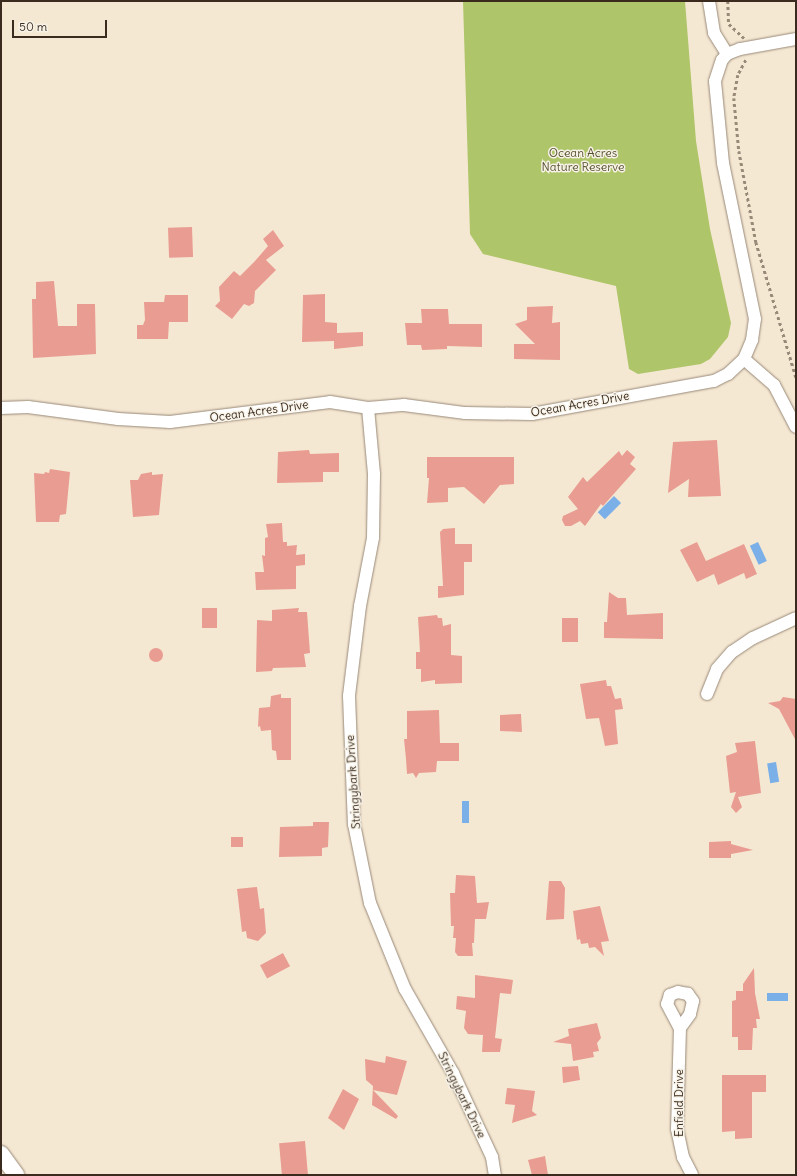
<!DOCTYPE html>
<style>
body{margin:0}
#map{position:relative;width:797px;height:1176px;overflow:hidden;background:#f5e8d3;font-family:Delius,sans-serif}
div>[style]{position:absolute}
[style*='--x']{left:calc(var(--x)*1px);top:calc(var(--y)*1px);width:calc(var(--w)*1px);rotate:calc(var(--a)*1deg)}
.green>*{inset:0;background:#afc569}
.water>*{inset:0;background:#7bafe8;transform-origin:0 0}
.building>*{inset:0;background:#e99c91;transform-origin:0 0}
.round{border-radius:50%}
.path>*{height:2.5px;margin-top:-1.25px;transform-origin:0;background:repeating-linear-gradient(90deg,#988978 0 3px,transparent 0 6px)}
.roads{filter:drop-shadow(0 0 1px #988978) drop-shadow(0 0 1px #988978)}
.minor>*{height:12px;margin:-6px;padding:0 6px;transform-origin:6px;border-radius:6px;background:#fff}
.tertiary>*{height:16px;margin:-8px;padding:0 8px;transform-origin:8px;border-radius:8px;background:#fff}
span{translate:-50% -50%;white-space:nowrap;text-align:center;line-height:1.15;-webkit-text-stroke:3px #f7f3e8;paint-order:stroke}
.park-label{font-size:12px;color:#585131}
.street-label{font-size:12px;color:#3b2a1e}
.frame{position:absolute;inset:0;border:2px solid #3b2a1e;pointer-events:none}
.scale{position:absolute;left:12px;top:20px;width:95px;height:18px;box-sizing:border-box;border:2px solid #3b2a1e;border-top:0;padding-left:5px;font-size:12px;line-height:14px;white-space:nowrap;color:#3b2a1e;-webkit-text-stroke:3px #f7f3e8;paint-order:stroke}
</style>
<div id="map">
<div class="green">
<i style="clip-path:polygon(463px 1px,685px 1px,696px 141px,710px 229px,731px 323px,728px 337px,710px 359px,701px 364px,638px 374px,629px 369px,616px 286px,483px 254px,470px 234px)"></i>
</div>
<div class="water">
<i style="left:614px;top:496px;width:10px;height:23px;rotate:45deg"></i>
<i style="left:758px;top:542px;width:21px;height:9px;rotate:65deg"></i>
<i style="left:776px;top:762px;width:20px;height:9px;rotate:81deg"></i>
<i style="left:462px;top:801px;width:7px;height:22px"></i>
<i style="left:767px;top:993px;width:21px;height:8px"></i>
</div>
<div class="building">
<i style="left:192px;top:227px;width:30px;height:24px;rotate:88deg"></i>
<i style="clip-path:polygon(273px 230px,284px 246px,266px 260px,276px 270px,255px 291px,254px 303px,249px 306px,244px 304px,232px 319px,215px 306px,220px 301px,219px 287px,234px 271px,240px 276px,255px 261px,268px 246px,263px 239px)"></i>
<i style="clip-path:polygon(54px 281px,58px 326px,77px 326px,77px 304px,95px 304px,96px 354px,33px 358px,32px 299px,36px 299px,36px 282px)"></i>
<i style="clip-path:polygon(325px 294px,325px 322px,337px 323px,337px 333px,363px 332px,363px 346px,334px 349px,334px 341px,302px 342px,303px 295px)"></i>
<i style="clip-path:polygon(165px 295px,188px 295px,188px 322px,169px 322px,168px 339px,137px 339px,137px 325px,143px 325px,145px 320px,144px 302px,164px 302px)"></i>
<i style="clip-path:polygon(553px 306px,552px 323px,560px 322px,560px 360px,514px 359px,514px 344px,535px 344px,515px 324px,527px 320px,527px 307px)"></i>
<i style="clip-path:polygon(421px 309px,448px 309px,449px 324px,482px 324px,482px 347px,447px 346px,447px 349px,422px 350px,421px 345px,407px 345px,405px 323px,422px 323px)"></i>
<i style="clip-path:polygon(717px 440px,721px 496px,688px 497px,689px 479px,668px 493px,673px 442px)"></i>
<i style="clip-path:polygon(309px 450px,310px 454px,339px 453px,339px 472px,323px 472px,323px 482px,277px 483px,278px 452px)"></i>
<i style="clip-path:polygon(627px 450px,635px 457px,630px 464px,636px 469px,603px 506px,601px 504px,585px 526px,580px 521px,571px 526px,565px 526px,562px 520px,563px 516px,578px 509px,568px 497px,583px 477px,587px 482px,619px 451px,622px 456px)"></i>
<i style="clip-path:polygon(427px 457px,514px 457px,514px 484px,500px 485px,484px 504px,464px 487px,448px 488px,448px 502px,427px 503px,429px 478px,427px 478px)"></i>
<i style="clip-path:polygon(50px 469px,70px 472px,66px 514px,60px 515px,59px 522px,36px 522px,34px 473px,44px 474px,45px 472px,49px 473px)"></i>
<i style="clip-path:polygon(152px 472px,152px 475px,163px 474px,159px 515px,133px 517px,130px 480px,138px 480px,141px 474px)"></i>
<i style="clip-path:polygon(282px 523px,283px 542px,287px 542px,287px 546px,297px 545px,296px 555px,305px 554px,305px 565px,296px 566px,296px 589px,256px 590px,255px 572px,264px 572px,262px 555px,265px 556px,265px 538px,268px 537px,266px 524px)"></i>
<i style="clip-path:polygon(455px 528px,455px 544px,472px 544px,472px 562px,464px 562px,464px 595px,438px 598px,438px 586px,443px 586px,440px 532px,443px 529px)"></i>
<i style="clip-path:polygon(697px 542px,706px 561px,744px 544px,757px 574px,746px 579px,744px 573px,718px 585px,714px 574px,697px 582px,680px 550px)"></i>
<i style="clip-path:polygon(609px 592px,618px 598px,626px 598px,627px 615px,663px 613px,663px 639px,604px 638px,604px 622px,607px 622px)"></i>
<i style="left:217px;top:608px;width:20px;height:15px;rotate:90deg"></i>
<i style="clip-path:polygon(299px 608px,298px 612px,307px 612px,310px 653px,304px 654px,306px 667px,273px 668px,272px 671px,256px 672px,257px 620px,272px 621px,272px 610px)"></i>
<i style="clip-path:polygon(437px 615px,438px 618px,442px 618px,443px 626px,451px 624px,451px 655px,462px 656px,462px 683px,435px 684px,435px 680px,421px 682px,421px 669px,416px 669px,416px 652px,420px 652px,418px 617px)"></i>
<i style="left:578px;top:618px;width:24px;height:16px;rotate:90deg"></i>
<i class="round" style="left:149px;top:648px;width:14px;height:14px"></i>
<i style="clip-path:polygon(606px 680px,607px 686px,611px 686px,615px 699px,621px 698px,623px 709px,615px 710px,618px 744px,605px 746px,599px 718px,586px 719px,580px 684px)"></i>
<i style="clip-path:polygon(281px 694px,281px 698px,291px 698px,291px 760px,277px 760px,276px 751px,272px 750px,271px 730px,261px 731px,260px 726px,258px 727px,259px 708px,270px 707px,271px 696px)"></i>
<i style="clip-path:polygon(783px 697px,796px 699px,796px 741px,779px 709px,768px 703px,780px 701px)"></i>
<i style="clip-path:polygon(439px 710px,440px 743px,459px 743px,459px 761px,437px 761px,436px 772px,419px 773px,416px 778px,413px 773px,407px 774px,406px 759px,404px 739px,407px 739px,407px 711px)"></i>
<i style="clip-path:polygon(521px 714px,522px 732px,500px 731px,500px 715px)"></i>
<i style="clip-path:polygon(755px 741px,761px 793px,738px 797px,742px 807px,736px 813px,731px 807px,736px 792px,730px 793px,726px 756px,737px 752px,735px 743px)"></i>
<i style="clip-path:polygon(313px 822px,329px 822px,328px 847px,322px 848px,322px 856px,279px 857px,280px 827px,313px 826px)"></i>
<i style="left:231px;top:837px;width:12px;height:10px"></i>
<i style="clip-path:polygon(731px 841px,731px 844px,753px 850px,731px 854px,731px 858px,709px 858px,709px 842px)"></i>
<i style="clip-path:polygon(456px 875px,475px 876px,477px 903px,489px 902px,486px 919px,475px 919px,474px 943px,472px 943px,473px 956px,458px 956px,455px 952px,456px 938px,453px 938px,454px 926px,451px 926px,450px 893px,455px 893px)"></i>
<i style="clip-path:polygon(549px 881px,561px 881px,565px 888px,564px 919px,546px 920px)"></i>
<i style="clip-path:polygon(257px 887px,260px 909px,264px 908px,266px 933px,258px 941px,247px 938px,246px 931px,242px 932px,237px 889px)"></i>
<i style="clip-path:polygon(600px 906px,609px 941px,601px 942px,604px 956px,595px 947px,589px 948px,588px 943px,581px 944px,580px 939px,577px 940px,573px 911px)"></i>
<i style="left:283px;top:953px;width:15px;height:26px;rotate:62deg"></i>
<i style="clip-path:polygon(754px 968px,755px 993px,760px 1019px,756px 1019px,757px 1028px,753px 1028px,752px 1050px,738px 1050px,738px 1037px,732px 1037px,732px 1001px,736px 1000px,736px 991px,743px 991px,743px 984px)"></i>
<i style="clip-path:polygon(475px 975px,513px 980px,511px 994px,500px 993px,495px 1038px,502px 1039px,500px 1052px,482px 1052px,483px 1035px,468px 1034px,464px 1028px,466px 1011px,456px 1009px,457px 996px,475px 998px)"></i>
<i style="clip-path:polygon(597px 1023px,601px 1038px,597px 1043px,599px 1051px,593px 1052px,594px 1057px,573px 1061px,571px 1044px,553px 1042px,569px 1036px,568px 1029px)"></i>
<i style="clip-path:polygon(386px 1056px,407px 1061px,397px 1095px,373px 1090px,398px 1116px,396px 1119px,372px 1105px,373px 1086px,366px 1080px,365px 1059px,385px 1063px)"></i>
<i style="clip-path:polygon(578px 1066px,580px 1080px,563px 1083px,562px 1067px)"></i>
<i style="clip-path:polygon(722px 1075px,766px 1075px,766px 1092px,752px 1092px,752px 1138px,735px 1139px,735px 1131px,722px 1132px)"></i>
<i style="clip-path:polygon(507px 1088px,535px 1091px,532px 1111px,537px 1115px,512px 1123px,515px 1105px,505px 1104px)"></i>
<i style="clip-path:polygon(343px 1089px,359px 1099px,344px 1130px,328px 1118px)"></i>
<i style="left:305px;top:1141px;width:34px;height:26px;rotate:85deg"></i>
<i style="clip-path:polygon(545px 1156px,548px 1175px,532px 1175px,528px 1160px)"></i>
</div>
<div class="path">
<i style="--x:728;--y:1;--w:23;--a:88"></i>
<i style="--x:729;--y:24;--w:21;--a:43"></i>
<i style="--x:746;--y:60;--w:17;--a:118"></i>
<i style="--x:738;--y:75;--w:23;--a:100"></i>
<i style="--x:734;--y:98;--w:53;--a:84.6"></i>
<i style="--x:739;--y:151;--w:93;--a:79.4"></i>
<i style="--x:756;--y:242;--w:141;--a:73.5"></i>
</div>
<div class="roads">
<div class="minor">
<i style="--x:709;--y:1;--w:32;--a:81"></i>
<i style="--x:714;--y:33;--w:25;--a:58"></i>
<i style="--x:744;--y:359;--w:40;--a:41"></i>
<i style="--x:774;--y:385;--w:47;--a:62.4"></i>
<i style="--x:1;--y:408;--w:27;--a:-2"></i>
<i style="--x:28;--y:407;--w:91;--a:7.6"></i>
<i style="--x:118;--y:419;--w:52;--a:3.3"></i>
<i style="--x:170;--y:422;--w:161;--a:-7.1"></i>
<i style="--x:330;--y:402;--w:38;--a:9"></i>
<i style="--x:368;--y:408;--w:36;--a:-5"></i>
<i style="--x:404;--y:405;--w:62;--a:7.5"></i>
<i style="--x:465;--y:413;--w:67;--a:0.9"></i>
<i style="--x:532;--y:414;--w:185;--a:-10.3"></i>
<i style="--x:714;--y:381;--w:16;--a:-27"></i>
<i style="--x:728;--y:374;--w:22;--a:-43"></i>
<i style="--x:744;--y:359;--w:21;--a:-67"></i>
<i style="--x:752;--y:340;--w:21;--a:-82"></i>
<i style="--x:755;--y:319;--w:159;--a:-101.6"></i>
<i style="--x:723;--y:163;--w:82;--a:-95.6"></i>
<i style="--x:715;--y:81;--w:22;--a:-72"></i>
<i style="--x:722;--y:60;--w:8;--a:-50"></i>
<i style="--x:727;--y:54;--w:14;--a:-21"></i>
<i style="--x:740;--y:49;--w:57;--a:-10.1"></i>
<i style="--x:368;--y:408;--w:66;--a:84.8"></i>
<i style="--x:374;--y:474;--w:64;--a:90.9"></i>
<i style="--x:373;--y:538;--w:69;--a:100.8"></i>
<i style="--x:360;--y:606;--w:91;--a:97"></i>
<i style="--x:349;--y:696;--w:128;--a:87.8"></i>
<i style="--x:354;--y:824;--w:81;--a:78.6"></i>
<i style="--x:370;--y:903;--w:93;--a:67.9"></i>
<i style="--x:405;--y:989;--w:97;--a:60.3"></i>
<i style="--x:453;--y:1073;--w:93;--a:65.1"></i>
<i style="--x:492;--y:1157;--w:18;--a:81"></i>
<i style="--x:707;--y:694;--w:27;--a:-68"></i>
<i style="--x:717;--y:669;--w:23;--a:-49"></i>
<i style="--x:732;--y:652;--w:25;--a:-34"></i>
<i style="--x:753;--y:638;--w:47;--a:-24.9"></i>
<i style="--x:680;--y:1028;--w:17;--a:-54"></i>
<i style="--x:690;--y:1014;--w:13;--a:-77"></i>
<i style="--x:693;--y:1001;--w:9;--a:-126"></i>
<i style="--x:688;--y:994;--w:10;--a:-169"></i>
<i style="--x:678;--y:992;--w:9;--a:159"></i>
<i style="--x:670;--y:995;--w:9;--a:108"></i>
<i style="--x:667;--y:1004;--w:27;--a:62"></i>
<i style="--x:680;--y:1028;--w:101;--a:91.7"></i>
<i style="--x:677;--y:1129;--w:29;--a:78"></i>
<i style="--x:683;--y:1157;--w:20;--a:63"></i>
</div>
<div class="tertiary">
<i style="--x:1;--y:1154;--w:26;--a:54"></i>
</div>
</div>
<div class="park-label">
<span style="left:583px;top:160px">Ocean Acres<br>Nature Reserve</span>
</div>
<div class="street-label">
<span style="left:580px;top:404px;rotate:-10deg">Ocean Acres Drive</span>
<span style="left:259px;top:411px;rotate:-8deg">Ocean Acres Drive</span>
<span style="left:353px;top:782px;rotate:-94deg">Stringybark Drive</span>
<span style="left:462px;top:1095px;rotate:64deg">Stringybark Drive</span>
<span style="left:679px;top:1103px;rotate:-90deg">Enfield Drive</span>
</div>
<div class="frame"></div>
<div class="scale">50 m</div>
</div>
